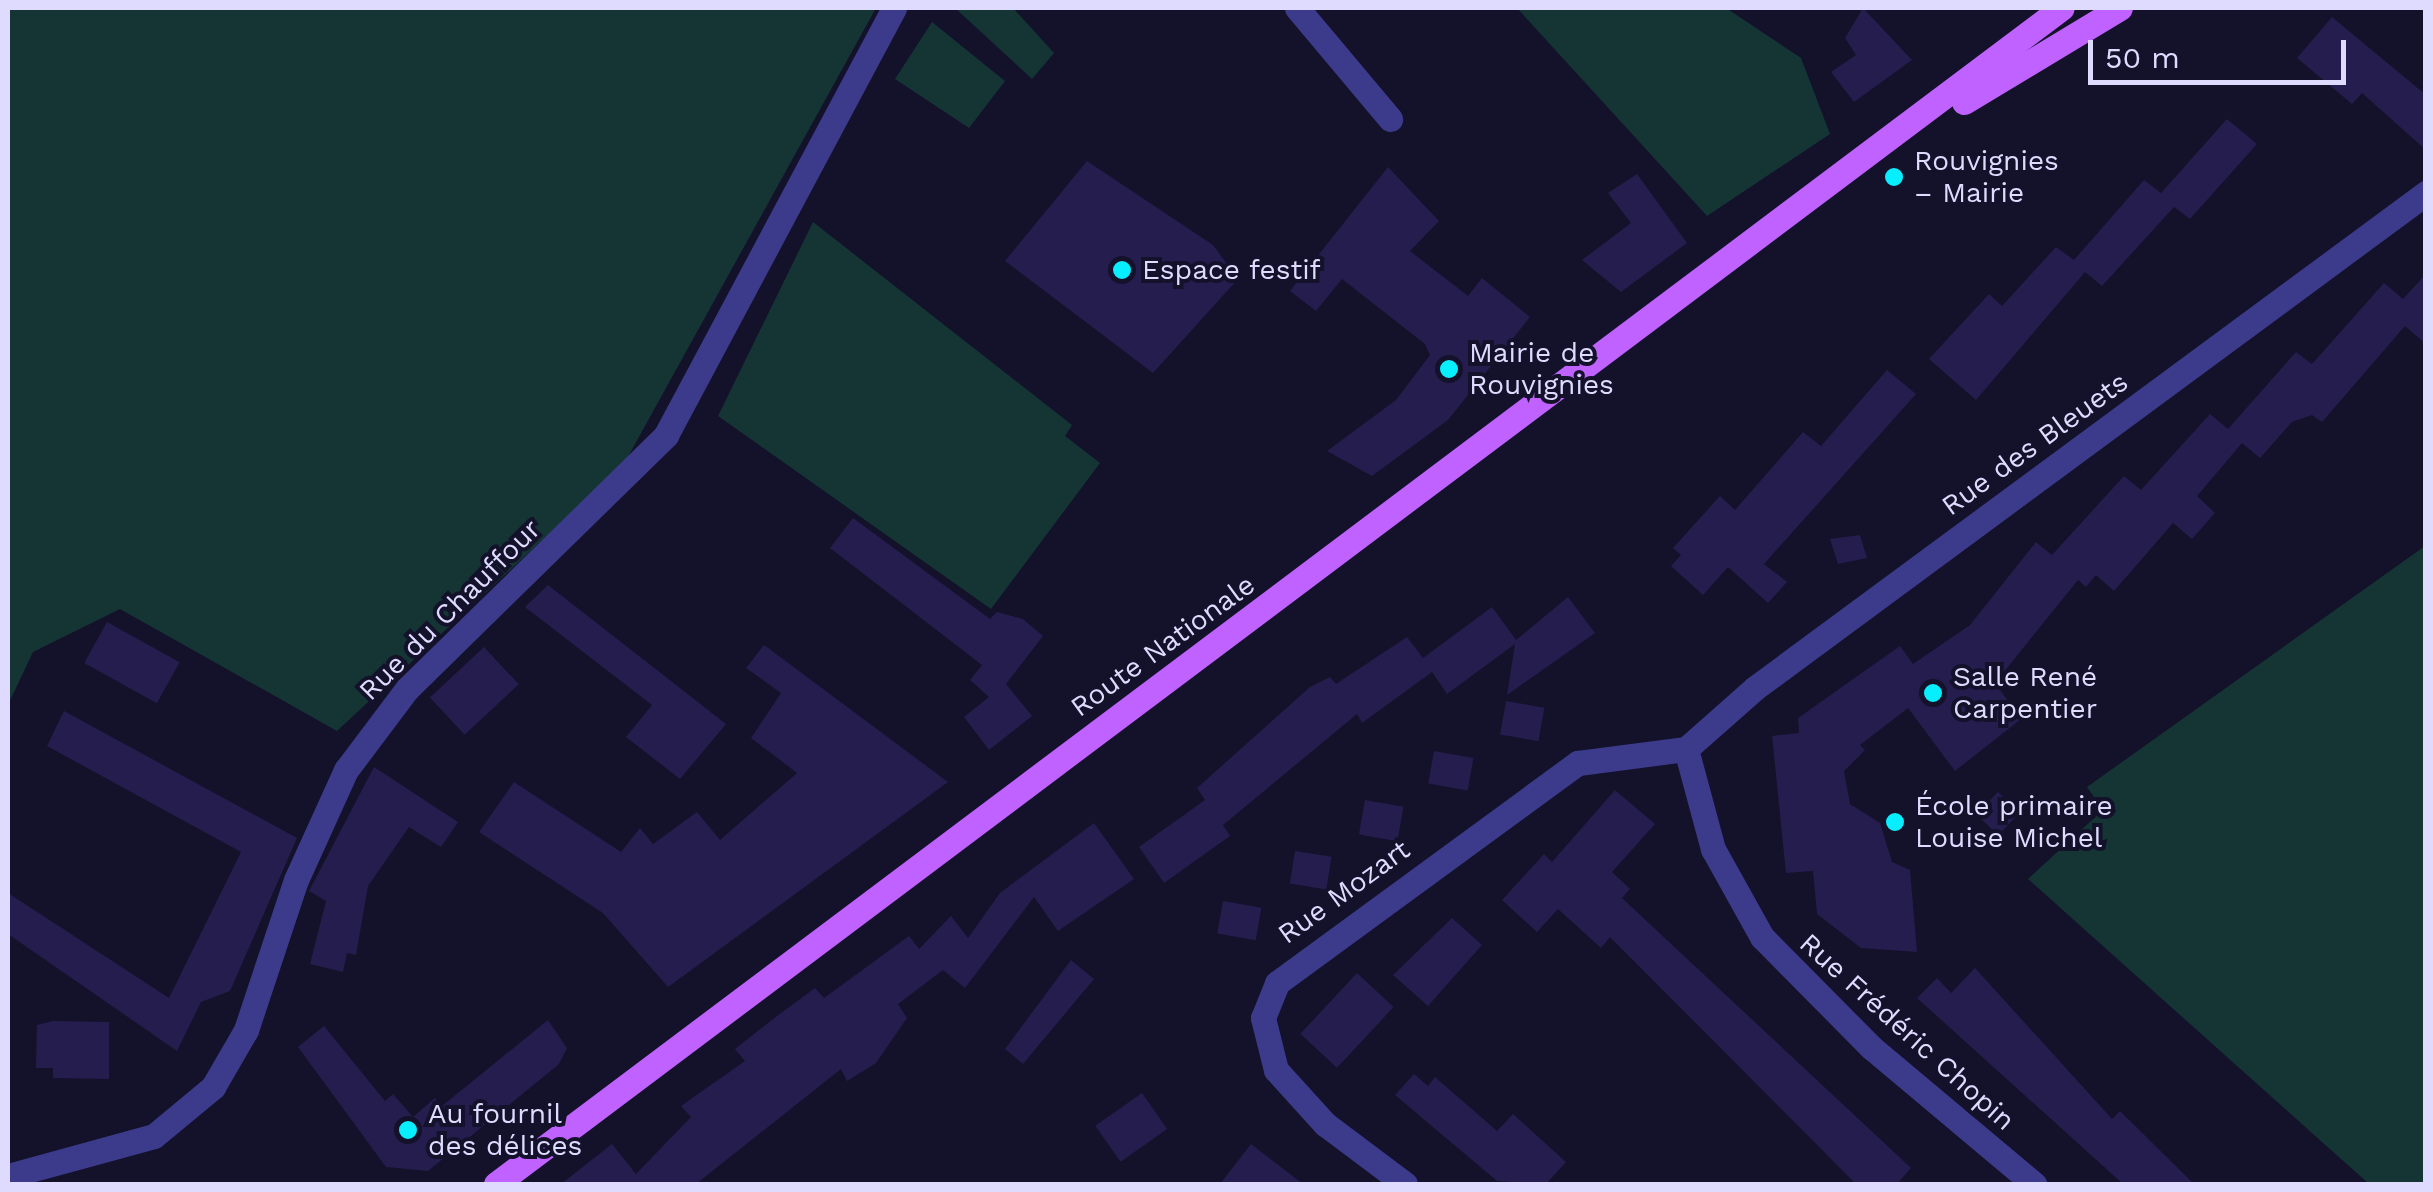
<!DOCTYPE html>
<meta charset="utf-8">
<style>
body{margin:0}
#map{position:relative;width:2433px;height:1192px;overflow:hidden;background:#14112b;font-family:"Work Sans",sans-serif}
div>[style]{position:absolute}
[style*='--x']{left:calc(var(--x)*1px);top:calc(var(--y)*1px);width:calc(var(--w)*1px);rotate:calc(var(--a)*1deg)}
.green>*{inset:0;background:#143533}
.building>*{inset:0;background:#251d4d;transform-origin:0 0}
.minor>*{height:25px;margin:-12.5px;padding:0 12.5px;transform-origin:12.5px;border-radius:12.5px;background:#3c3b8b}
.major>*{height:25px;margin:-12.5px;padding:0 12.5px;transform-origin:12.5px;border-radius:12.5px;background:#bf62ff}
.dots>*{width:28px;height:28px;translate:-50% -50%;box-sizing:border-box;border:5px solid #14112b;border-radius:50%}
span{translate:-50% -50%;white-space:nowrap;text-align:center;line-height:1.15;-webkit-text-stroke:8px #14112b;paint-order:stroke}
.poi-label{font-size:28px;color:#dedbff}
.left{translate:0 -50%;text-align:left}
.street-label{font-size:28px;color:#dedbff}
.frame{position:absolute;inset:0;border:10px solid #dedbff;pointer-events:none}
.scale{position:absolute;left:2088px;top:40px;width:258px;height:45px;box-sizing:border-box;border:5px solid #dedbff;border-top:0;padding-left:12px;font-size:30px;line-height:35px;white-space:nowrap;color:#dedbff;-webkit-text-stroke:8px #14112b;paint-order:stroke}
</style>
<div id="map">
<div class="green">
<i style="clip-path:polygon(8px 8px,876px 8px,624px 464px,337px 731px,120px 609px,33px 652px,8px 705px)"></i>
<i style="clip-path:polygon(955px 8px,1013px 8px,1054px 53px,1032px 79px)"></i>
<i style="clip-path:polygon(1517px 8px,1726px 8px,1801px 58px,1830px 134px,1707px 216px)"></i>
<i style="clip-path:polygon(932px 22px,1005px 81px,969px 128px,895px 79px)"></i>
<i style="clip-path:polygon(813px 222px,1072px 425px,1065px 436px,1100px 463px,991px 609px,718px 416px)"></i>
<i style="clip-path:polygon(2425px 546px,2425px 1184px,2369px 1184px,2028px 879px,2103px 810px,2087px 787px)"></i>
</div>
<div class="building">
<i style="clip-path:polygon(1863px 8px,1912px 60px,1854px 102px,1831px 72px,1856px 55px,1845px 38px)"></i>
<i style="clip-path:polygon(2332px 17px,2426px 95px,2426px 150px,2362px 93px,2352px 104px,2297px 58px)"></i>
<i style="clip-path:polygon(2227px 119px,2257px 144px,2190px 219px,2174px 207px,2102px 286px,2085px 272px,1976px 400px,1929px 359px,1989px 294px,2002px 306px,2056px 247px,2074px 260px,2144px 180px,2161px 193px)"></i>
<i style="clip-path:polygon(1087px 161px,1213px 245px,1238px 279px,1153px 373px,1005px 261px)"></i>
<i style="clip-path:polygon(1388px 167px,1439px 221px,1410px 251px,1468px 296px,1482px 278px,1530px 317px,1448px 420px,1372px 476px,1327px 451px,1396px 400px,1430px 355px,1425px 344px,1342px 279px,1316px 311px,1290px 291px)"></i>
<i style="clip-path:polygon(1637px 174px,1687px 243px,1621px 292px,1582px 260px,1631px 223px,1608px 193px)"></i>
<i style="clip-path:polygon(2426px 274px,2426px 344px,2405px 326px,2322px 422px,2312px 415px,2292px 422px,2260px 458px,2242px 443px,2197px 496px,2215px 513px,2192px 539px,2173px 523px,2114px 591px,2096px 575px,2086px 587px,2078px 580px,1995px 683px,2021px 719px,1955px 771px,1908px 708px,1860px 745px,1865px 750px,1844px 771px,1850px 804px,1880px 823px,1892px 862px,1910px 870px,1917px 952px,1861px 948px,1817px 914px,1813px 871px,1786px 873px,1772px 736px,1799px 733px,1798px 718px,1900px 646px,1913px 664px,1970px 625px,2036px 542px,2052px 555px,2124px 476px,2141px 490px,2210px 414px,2228px 429px,2296px 352px,2312px 364px,2384px 283px,2403px 299px)"></i>
<i style="clip-path:polygon(1887px 370px,1916px 394px,1764px 564px,1787px 582px,1768px 603px,1728px 567px,1703px 595px,1671px 566px,1681px 555px,1673px 548px,1720px 496px,1735px 510px,1803px 432px,1821px 446px)"></i>
<i style="clip-path:polygon(853px 518px,990px 619px,997px 612px,1023px 619px,1043px 636px,1006px 684px,1032px 716px,989px 750px,964px 717px,989px 697px,970px 680px,982px 665px,830px 548px)"></i>
<i style="clip-path:polygon(1860px 535px,1867px 558px,1838px 564px,1830px 539px)"></i>
<i style="clip-path:polygon(548px 585px,726px 724px,680px 779px,626px 737px,652px 705px,525px 607px)"></i>
<i style="clip-path:polygon(1568px 597px,1595px 633px,1507px 695px,1515px 644px,1447px 694px,1432px 672px,1362px 723px,1357px 714px,1223px 825px,1230px 836px,1164px 883px,1139px 847px,1205px 800px,1197px 788px,1310px 687px,1330px 677px,1336px 684px,1407px 637px,1423px 658px,1492px 607px,1516px 640px)"></i>
<i style="left:107px;top:622px;width:83px;height:47px;rotate:29deg"></i>
<i style="clip-path:polygon(764px 645px,948px 782px,668px 987px,603px 913px,479px 832px,514px 782px,621px 852px,640px 828px,653px 844px,697px 812px,720px 840px,797px 773px,751px 738px,781px 693px,746px 668px)"></i>
<i style="left:484px;top:647px;width:51px;height:74px;rotate:47deg"></i>
<i style="left:1506px;top:701px;width:39px;height:34px;rotate:10deg"></i>
<i style="clip-path:polygon(64px 711px,297px 838px,230px 991px,201px 1002px,177px 1051px,8px 934px,8px 893px,169px 998px,241px 852px,47px 746px)"></i>
<i style="left:1434px;top:751px;width:40px;height:33px;rotate:10deg"></i>
<i style="clip-path:polygon(374px 767px,458px 822px,441px 847px,409px 827px,368px 886px,356px 955px,347px 953px,343px 972px,310px 964px,326px 901px,309px 891px)"></i>
<i style="clip-path:polygon(1615px 790px,1655px 824px,1612px 872px,1630px 889px,1622px 898px,1911px 1168px,1897px 1184px,1856px 1184px,1610px 937px,1601px 948px,1558px 909px,1537px 932px,1502px 900px,1544px 854px,1552px 862px)"></i>
<i style="left:1998px;top:792px;width:30px;height:31px;rotate:44deg"></i>
<i style="left:1365px;top:800px;width:39px;height:35px;rotate:10deg"></i>
<i style="clip-path:polygon(1094px 823px,1134px 879px,1058px 931px,1034px 897px,965px 988px,943px 970px,898px 1004px,907px 1018px,876px 1063px,847px 1081px,841px 1069px,696px 1184px,561px 1184px,612px 1144px,636px 1174px,691px 1117px,681px 1106px,745px 1061px,735px 1049px,777px 1016px,815px 988px,824px 998px,909px 936px,919px 949px,951px 916px,968px 938px,1000px 893px)"></i>
<i style="left:1295px;top:851px;width:37px;height:33px;rotate:9deg"></i>
<i style="left:1223px;top:901px;width:39px;height:33px;rotate:10deg"></i>
<i style="clip-path:polygon(1452px 918px,1482px 945px,1428px 1006px,1393px 975px)"></i>
<i style="clip-path:polygon(1071px 960px,1094px 979px,1023px 1064px,1005px 1049px)"></i>
<i style="clip-path:polygon(1975px 968px,2112px 1119px,2120px 1111px,2194px 1184px,2123px 1184px,1917px 998px,1937px 978px,1951px 993px)"></i>
<i style="left:1357px;top:973px;width:50px;height:83px;rotate:43deg"></i>
<i style="clip-path:polygon(548px 1020px,567px 1048px,559px 1064px,428px 1171px,386px 1167px,298px 1047px,324px 1026px,385px 1101px,393px 1094px,413px 1117px,435px 1098px,442px 1106px)"></i>
<i style="clip-path:polygon(53px 1021px,109px 1022px,109px 1079px,53px 1078px,53px 1068px,36px 1068px,37px 1025px)"></i>
<i style="clip-path:polygon(1414px 1074px,1428px 1086px,1435px 1077px,1497px 1131px,1513px 1114px,1566px 1162px,1546px 1184px,1497px 1181px,1395px 1095px)"></i>
<i style="left:1142px;top:1093px;width:44px;height:57px;rotate:55deg"></i>
<i style="clip-path:polygon(1251px 1144px,1303px 1184px,1220px 1184px)"></i>
</div>
<div class="minor">
<i style="--x:1297;--y:8;--w:145;--a:50"></i>
<i style="--x:1686;--y:749;--w:92;--a:-41.5"></i>
<i style="--x:1755;--y:688;--w:834;--a:-36.42"></i>
<i style="--x:1686;--y:749;--w:104;--a:74.9"></i>
<i style="--x:1713;--y:849;--w:101;--a:60.9"></i>
<i style="--x:1762;--y:937;--w:156;--a:45.3"></i>
<i style="--x:1872;--y:1048;--w:212;--a:40"></i>
<i style="--x:8;--y:1176;--w:151;--a:-15.3"></i>
<i style="--x:154;--y:1136;--w:77;--a:-39.7"></i>
<i style="--x:213;--y:1087;--w:66;--a:-59.9"></i>
<i style="--x:246;--y:1030;--w:158;--a:-71.6"></i>
<i style="--x:296;--y:880;--w:121;--a:-65.6"></i>
<i style="--x:346;--y:770;--w:101;--a:-53"></i>
<i style="--x:407;--y:689;--w:363;--a:-44.4"></i>
<i style="--x:666;--y:435;--w:484;--a:-61.9"></i>
<i style="--x:1405;--y:1184;--w:100;--a:-143.1"></i>
<i style="--x:1325;--y:1124;--w:73;--a:-132.2"></i>
<i style="--x:1276;--y:1070;--w:54;--a:-104"></i>
<i style="--x:1263;--y:1018;--w:38;--a:-68"></i>
<i style="--x:1277;--y:983;--w:373;--a:-36.2"></i>
<i style="--x:1578;--y:763;--w:109;--a:-7.4"></i>
</div>
<div class="major">
<i style="--x:1964;--y:102;--w:182;--a:-31.1"></i>
<i style="--x:496;--y:1184;--w:1958;--a:-36.91"></i>
</div>
<div class="dots">
<i style="left:1894px;top:177px;background:#07efff"></i>
<i style="left:1122px;top:270px;background:#07efff"></i>
<i style="left:1449px;top:369px;background:#07efff"></i>
<i style="left:1933px;top:693px;background:#07efff"></i>
<i style="left:1895px;top:822px;background:#07efff"></i>
<i style="left:408px;top:1130px;background:#07efff"></i>
</div>
<div class="poi-label">
<span class="left" style="left:1914px;top:177px">Rouvignies<br>– Mairie</span>
<span class="left" style="left:1142px;top:270px">Espace festif</span>
<span class="left" style="left:1469px;top:369px">Mairie de<br>Rouvignies</span>
<span class="left" style="left:1953px;top:693px">Salle René<br>Carpentier</span>
<span class="left" style="left:1915px;top:822px">École primaire<br>Louise Michel</span>
<span class="left" style="left:428px;top:1130px">Au fournil<br>des délices</span>
</div>
<div class="street-label">
<span style="left:2035px;top:444px;rotate:-36deg">Rue des Bleuets</span>
<span style="left:450px;top:610px;rotate:-45deg">Rue du Chauffour</span>
<span style="left:1163px;top:646px;rotate:-36deg">Route Nationale</span>
<span style="left:1344px;top:892px;rotate:-36deg">Rue Mozart</span>
<span style="left:1907px;top:1032px;rotate:42deg">Rue Frédéric Chopin</span>
</div>
<div class="frame"></div>
<div class="scale">50 m</div>
</div>
